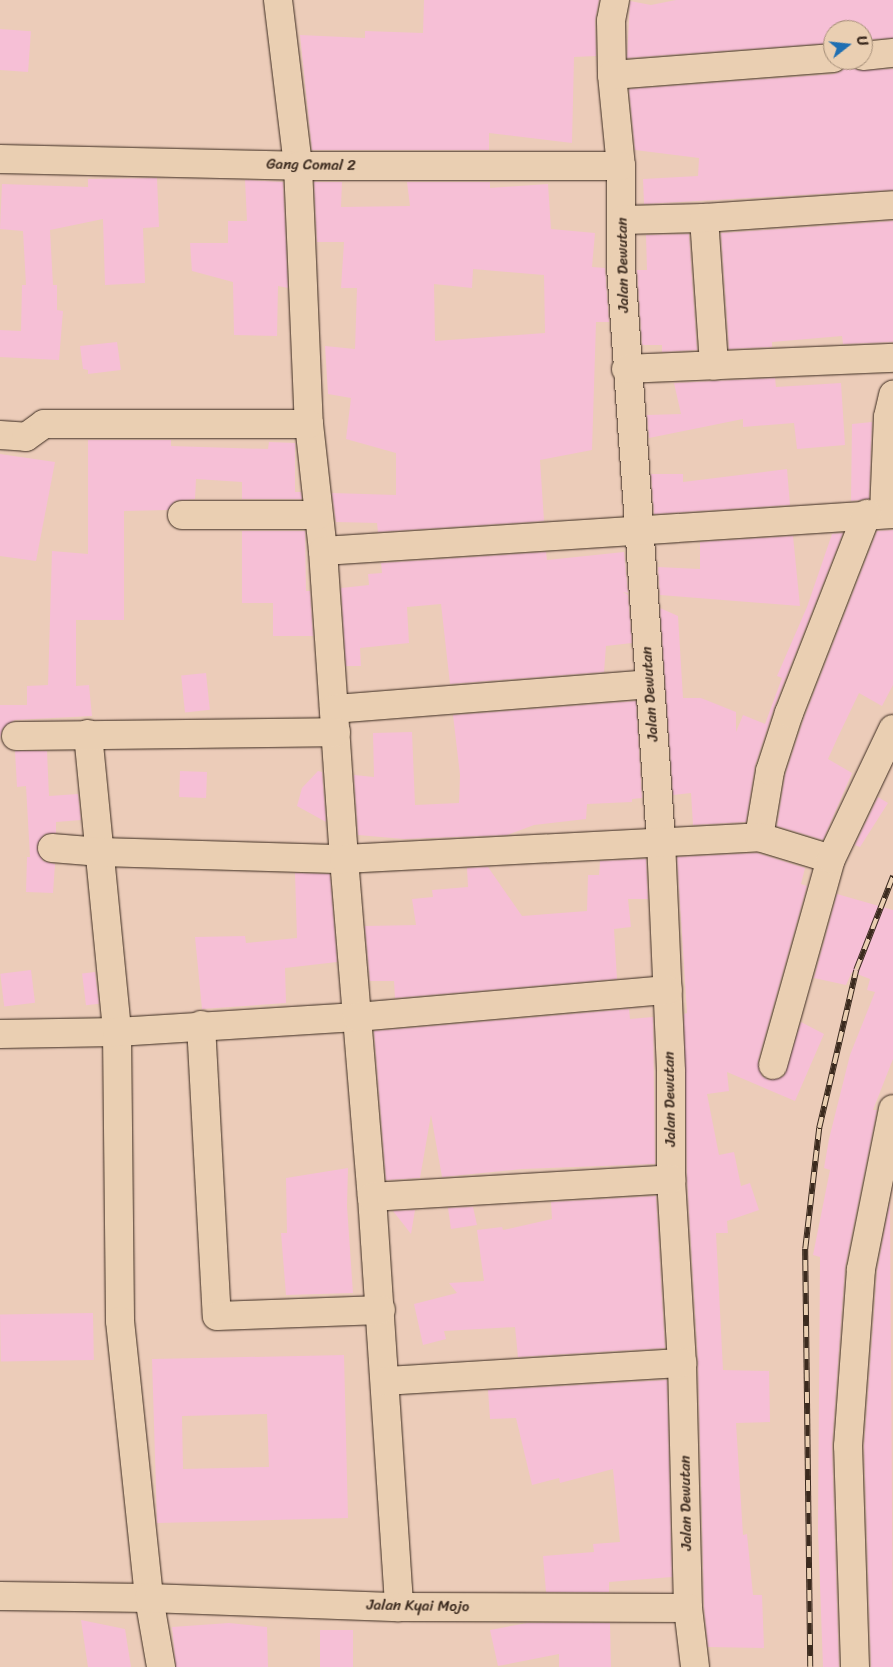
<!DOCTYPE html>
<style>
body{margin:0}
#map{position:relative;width:893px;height:1667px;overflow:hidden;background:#ecccb9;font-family:Sriracha,sans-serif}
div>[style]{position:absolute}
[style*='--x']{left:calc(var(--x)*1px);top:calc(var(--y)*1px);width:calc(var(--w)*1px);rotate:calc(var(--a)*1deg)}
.building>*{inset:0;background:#f6bfd6;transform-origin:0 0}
.roads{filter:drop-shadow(0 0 1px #3b2a1e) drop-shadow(0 0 1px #3b2a1e)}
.minor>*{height:28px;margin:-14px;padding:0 14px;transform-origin:14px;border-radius:14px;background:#eacfb2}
.rail>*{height:5.5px;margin-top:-2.75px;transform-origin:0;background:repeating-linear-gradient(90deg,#eacfb2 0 11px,#3b2a1e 0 22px);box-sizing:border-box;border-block:1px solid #3b2a1e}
span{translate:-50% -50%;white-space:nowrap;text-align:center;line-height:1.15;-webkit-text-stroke:4px #eacfb2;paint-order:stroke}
.street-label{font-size:15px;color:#3b2a1e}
.north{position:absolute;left:823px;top:20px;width:50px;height:50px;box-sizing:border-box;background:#eacfb2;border:1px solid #a48d77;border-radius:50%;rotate:74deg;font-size:14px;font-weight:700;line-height:20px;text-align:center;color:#3b2a1e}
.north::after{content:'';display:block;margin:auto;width:18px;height:22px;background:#1f6fb2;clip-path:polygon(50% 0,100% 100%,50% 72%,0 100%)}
</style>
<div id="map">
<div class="building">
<i style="clip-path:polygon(424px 0,599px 0,595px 21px,596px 56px,574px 57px,572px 143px,489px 133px,489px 150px,312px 150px,300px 35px,365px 38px,365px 31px,423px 33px)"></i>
<i style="clip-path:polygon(676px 0,893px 0,893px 38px,863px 40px,863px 30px,833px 30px,833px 43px,627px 58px,630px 1px,651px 5px)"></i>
<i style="left:0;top:29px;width:31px;height:41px;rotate:4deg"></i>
<i style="clip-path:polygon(848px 60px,857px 70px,893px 69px,893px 190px,644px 204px,643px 179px,698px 176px,699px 158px,635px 150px,629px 89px,834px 74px,842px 71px)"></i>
<i style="clip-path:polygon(157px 178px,159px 227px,143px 228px,145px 283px,105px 285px,103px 219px,50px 230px,53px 285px,57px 285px,57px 310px,63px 311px,59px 360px,0 357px,0 330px,21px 331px,22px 285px,26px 285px,23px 231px,0 229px,2px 184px,88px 187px,88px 179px)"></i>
<i style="clip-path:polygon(245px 180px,283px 182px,288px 288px,278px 286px,277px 336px,234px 335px,233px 282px,192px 271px,190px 243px,228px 243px,228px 221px,247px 221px)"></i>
<i style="clip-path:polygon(evenodd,314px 182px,342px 182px,341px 207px,410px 206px,407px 182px,490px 182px,490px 188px,548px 184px,551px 229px,595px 233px,592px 267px,605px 268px,609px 322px,596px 322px,592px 450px,540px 460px,544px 521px,378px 532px,377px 523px,336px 522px,332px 493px,396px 495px,396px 453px,346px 439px,351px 398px,328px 394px,325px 346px,355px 349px,357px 288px,341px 288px,344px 242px,317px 242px,314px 182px,473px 269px,544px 275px,545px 333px,435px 341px,434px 284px,472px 288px,473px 269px)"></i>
<i style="clip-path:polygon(893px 221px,893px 342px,843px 344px,842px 336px,772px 342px,772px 347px,729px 349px,721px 233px)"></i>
<i style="clip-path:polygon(689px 234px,697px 350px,662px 352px,662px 345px,642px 345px,637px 270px,647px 270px,646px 235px)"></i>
<i style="clip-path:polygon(117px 342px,121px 370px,88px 374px,88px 370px,83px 369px,80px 346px)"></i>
<i style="clip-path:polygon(775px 378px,776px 387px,841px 383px,845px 445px,797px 449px,794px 423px,743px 427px,743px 419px,649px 438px,647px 415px,681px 414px,674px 383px)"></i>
<i style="clip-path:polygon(872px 422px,869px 499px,851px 501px,852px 424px)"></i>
<i style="clip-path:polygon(88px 440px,171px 440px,171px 446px,268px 449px,269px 442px,295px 443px,295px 492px,301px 492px,302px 499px,242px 499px,242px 482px,196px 479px,195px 499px,175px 501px,168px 510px,124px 511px,124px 620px,76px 620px,76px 686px,89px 685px,92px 716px,15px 720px,3px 728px,0 738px,0 705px,27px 705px,27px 686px,48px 685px,52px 551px,88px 554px)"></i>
<i style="clip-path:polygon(0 454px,55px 462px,36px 561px,0 556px)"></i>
<i style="clip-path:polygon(787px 469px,790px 505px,654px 514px,651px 474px,683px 474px,683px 482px)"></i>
<i style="clip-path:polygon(893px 530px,893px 685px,882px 706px,859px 693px,837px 739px,828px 759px,852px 773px,823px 840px,777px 826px,785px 775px,804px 718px,877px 531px)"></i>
<i style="clip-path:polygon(242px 531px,305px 531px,306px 591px,310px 591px,313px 636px,273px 636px,273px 603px,242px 603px)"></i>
<i style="clip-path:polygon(843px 533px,774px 708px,755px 766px,746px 822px,693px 825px,691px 793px,673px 795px,660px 608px,678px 616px,683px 698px,701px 698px,736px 712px,736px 732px,743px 715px,765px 724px,782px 678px,777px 676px,807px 607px,832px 534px)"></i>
<i style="clip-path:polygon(793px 536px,800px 606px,660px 595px,658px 567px,700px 569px,700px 542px)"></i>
<i style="clip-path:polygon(546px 552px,547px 560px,624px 552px,628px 593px,623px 592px,628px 595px,632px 643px,606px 646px,604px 672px,450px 684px,441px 604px,407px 607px,409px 643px,360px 648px,361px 666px,346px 666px,341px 588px,369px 585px,368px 574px,382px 573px,381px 563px)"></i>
<i style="left:206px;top:673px;width:37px;height:25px;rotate:84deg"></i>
<i style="clip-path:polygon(636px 701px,642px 798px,632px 799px,632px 802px,587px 804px,586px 819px,534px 825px,507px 835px,404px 839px,358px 835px,354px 775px,374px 777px,373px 733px,412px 732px,415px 805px,459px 803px,460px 775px,453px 715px)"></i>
<i style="clip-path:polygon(15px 751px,47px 751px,49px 796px,78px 794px,81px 820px,56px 822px,56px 833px,45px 834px,37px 846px,43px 861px,55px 864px,53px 893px,26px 892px,27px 857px,30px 857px,26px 786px,17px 787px)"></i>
<i style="left:180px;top:771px;width:27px;height:26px;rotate:2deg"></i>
<i style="clip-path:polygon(318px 771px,322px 772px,326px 822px,297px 806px,302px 788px)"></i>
<i style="clip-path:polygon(878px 797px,888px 803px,860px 847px,855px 845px)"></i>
<i style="clip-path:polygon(757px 853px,805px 868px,801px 884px,807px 886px,758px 1061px,762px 1076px,769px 1080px,784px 1076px,801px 1022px,824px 1034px,795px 1101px,727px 1072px,729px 1091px,707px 1094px,719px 1155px,734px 1152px,741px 1186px,750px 1183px,759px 1210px,727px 1221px,728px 1233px,716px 1233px,723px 1370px,769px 1371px,770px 1422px,736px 1423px,743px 1535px,747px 1534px,753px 1595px,762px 1595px,764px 1648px,708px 1647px,704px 1607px,698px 1363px,687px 1179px,684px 1014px,687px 1013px,677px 857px)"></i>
<i style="clip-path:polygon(646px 859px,648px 899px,628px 899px,631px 927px,614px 929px,617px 979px,395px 998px,394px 981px,370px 981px,365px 926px,416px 925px,412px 899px,433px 897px,432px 890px,468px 887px,467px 868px,488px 867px,522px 916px,587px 911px,588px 875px,599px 875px,600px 861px)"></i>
<i style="clip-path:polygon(295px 873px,330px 874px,337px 962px,285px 968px,286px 1003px,202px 1009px,195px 937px,245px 936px,246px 943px,297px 938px)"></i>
<i style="clip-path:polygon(837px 894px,893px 910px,893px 1059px,873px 1110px,877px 1110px,845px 1268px,832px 1446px,839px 1667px,823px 1667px,818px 1530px,820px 1257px,813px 1255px,830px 1170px,824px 1168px,829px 1139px,850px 1055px,875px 992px,867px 990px,870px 979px,852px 972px,846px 985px,814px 978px)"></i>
<i style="left:31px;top:970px;width:33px;height:31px;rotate:83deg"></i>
<i style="left:95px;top:972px;width:32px;height:13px;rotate:83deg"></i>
<i style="clip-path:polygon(629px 1009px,630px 1019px,653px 1017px,655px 1164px,522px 1169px,442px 1177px,431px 1115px,420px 1178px,386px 1180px,374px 1031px)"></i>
<i style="clip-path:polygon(348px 1168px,347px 1206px,353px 1293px,286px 1295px,281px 1233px,287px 1233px,286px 1178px)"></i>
<i style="clip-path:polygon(656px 1196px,665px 1348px,518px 1357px,515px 1327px,444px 1331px,446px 1339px,423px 1345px,414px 1304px,457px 1293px,449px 1283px,484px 1281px,477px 1230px,502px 1227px,503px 1230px,552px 1219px,551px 1202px)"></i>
<i style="clip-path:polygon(890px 1201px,893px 1667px,871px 1667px,864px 1446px,877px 1271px)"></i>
<i style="clip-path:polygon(473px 1207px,477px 1225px,451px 1229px,448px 1208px)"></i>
<i style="clip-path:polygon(415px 1210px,411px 1234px,393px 1211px)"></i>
<i style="left:93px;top:1313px;width:47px;height:93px;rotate:89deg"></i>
<i style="clip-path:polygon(evenodd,344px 1355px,348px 1518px,157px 1523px,152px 1359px,344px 1355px,267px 1414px,269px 1467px,183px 1469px,182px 1416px,267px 1414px)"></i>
<i style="clip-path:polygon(667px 1380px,672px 1577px,609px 1582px,609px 1592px,546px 1592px,543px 1556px,594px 1552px,593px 1544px,620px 1542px,613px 1469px,560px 1483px,559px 1478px,532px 1485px,516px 1418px,490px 1419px,488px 1390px)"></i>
<i style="clip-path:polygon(81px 1620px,125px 1629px,131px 1667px,88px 1667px)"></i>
<i style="clip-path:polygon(229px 1623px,267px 1627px,268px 1667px,176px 1667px,172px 1627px)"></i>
<i style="clip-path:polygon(527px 1623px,610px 1623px,611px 1667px,559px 1667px,559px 1654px,498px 1666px,490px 1630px)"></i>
<i style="left:320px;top:1630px;width:33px;height:37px"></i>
</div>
<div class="roads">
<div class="minor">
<i style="--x:278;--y:0;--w:167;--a:83.1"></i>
<i style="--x:298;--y:166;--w:258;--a:87.6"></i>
<i style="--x:309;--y:424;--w:128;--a:83.7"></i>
<i style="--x:323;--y:551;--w:309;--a:86.1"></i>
<i style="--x:344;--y:859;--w:339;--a:85.3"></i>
<i style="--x:372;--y:1197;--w:411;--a:86.2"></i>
<i style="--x:615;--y:0;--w:21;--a:101"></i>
<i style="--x:611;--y:21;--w:54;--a:88.9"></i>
<i style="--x:612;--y:75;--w:91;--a:84.4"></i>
<i style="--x:621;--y:166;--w:101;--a:90"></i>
<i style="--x:621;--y:267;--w:575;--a:86.01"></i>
<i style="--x:661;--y:841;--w:231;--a:87.5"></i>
<i style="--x:671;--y:1072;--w:107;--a:90"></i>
<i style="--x:671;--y:1179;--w:184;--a:86.6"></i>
<i style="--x:682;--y:1363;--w:245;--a:88.6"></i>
<i style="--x:688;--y:1608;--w:59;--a:83.2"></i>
<i style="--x:863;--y:56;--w:30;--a:-6"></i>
<i style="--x:612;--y:75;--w:222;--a:-4.4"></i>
<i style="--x:0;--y:159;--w:298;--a:1.3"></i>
<i style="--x:298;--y:166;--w:323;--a:0"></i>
<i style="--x:704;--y:218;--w:148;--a:86.1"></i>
<i style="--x:622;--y:220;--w:82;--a:-1.4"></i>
<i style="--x:704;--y:218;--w:189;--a:-3.9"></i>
<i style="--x:626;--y:369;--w:267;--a:-2.4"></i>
<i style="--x:0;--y:435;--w:26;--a:4"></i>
<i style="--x:26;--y:437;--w:22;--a:-36"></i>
<i style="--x:44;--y:424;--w:265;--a:0"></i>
<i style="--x:884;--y:512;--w:95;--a:-87.6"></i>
<i style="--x:888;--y:417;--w:23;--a:-77"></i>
<i style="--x:182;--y:515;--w:136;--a:0"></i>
<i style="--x:323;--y:551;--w:571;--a:-3.71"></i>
<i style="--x:334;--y:709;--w:317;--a:-4.5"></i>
<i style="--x:88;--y:734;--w:299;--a:84.4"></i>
<i style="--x:117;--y:1032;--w:289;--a:89.4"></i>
<i style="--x:120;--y:1321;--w:279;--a:84"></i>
<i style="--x:149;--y:1598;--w:70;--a:80.1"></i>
<i style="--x:16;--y:736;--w:320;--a:-0.7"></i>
<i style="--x:759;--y:837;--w:67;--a:-80.5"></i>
<i style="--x:770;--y:771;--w:61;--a:-71.9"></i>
<i style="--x:789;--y:713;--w:214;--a:-68.6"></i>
<i style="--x:52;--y:848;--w:49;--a:4.7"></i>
<i style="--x:101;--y:852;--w:243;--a:1.7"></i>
<i style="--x:344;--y:859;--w:416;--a:-3"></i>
<i style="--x:759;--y:837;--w:75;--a:17"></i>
<i style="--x:201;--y:1025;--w:291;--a:86.9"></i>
<i style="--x:217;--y:1316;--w:164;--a:-2.1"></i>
<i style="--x:0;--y:1034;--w:117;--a:-1"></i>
<i style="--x:117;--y:1032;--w:240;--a:-3.6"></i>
<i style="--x:357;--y:1017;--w:312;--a:-5"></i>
<i style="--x:773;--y:1065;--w:214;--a:-74.3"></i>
<i style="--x:831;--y:859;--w:144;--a:-64.5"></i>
<i style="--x:372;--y:1197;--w:300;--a:-3.4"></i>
<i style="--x:385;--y:1381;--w:298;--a:-3.5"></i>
<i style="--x:0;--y:1596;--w:149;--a:0.8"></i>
<i style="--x:149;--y:1598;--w:250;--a:2.1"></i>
<i style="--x:399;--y:1607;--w:289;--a:0.2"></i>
<i style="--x:855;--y:1667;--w:221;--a:-91.8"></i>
<i style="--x:848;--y:1446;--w:177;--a:-85.8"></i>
<i style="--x:861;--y:1269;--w:163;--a:-78.7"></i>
</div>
</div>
<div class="rail">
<i style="--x:810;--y:1667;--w:418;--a:-90.7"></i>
<i style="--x:805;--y:1249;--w:122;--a:-83.4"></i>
<i style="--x:819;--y:1128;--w:162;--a:-76.8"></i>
<i style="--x:856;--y:970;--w:101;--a:-68.5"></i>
</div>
<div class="street-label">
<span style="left:311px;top:165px;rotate:1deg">Gang Comal 2</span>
<span style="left:623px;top:265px;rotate:-91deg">Jalan Dewutan</span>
<span style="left:650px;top:694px;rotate:-94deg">Jalan Dewutan</span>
<span style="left:670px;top:1099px;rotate:-91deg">Jalan Dewutan</span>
<span style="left:686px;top:1503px;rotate:-91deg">Jalan Dewutan</span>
<span style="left:418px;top:1606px;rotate:1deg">Jalan Kyai Mojo</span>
</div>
<div class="north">U</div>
</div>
